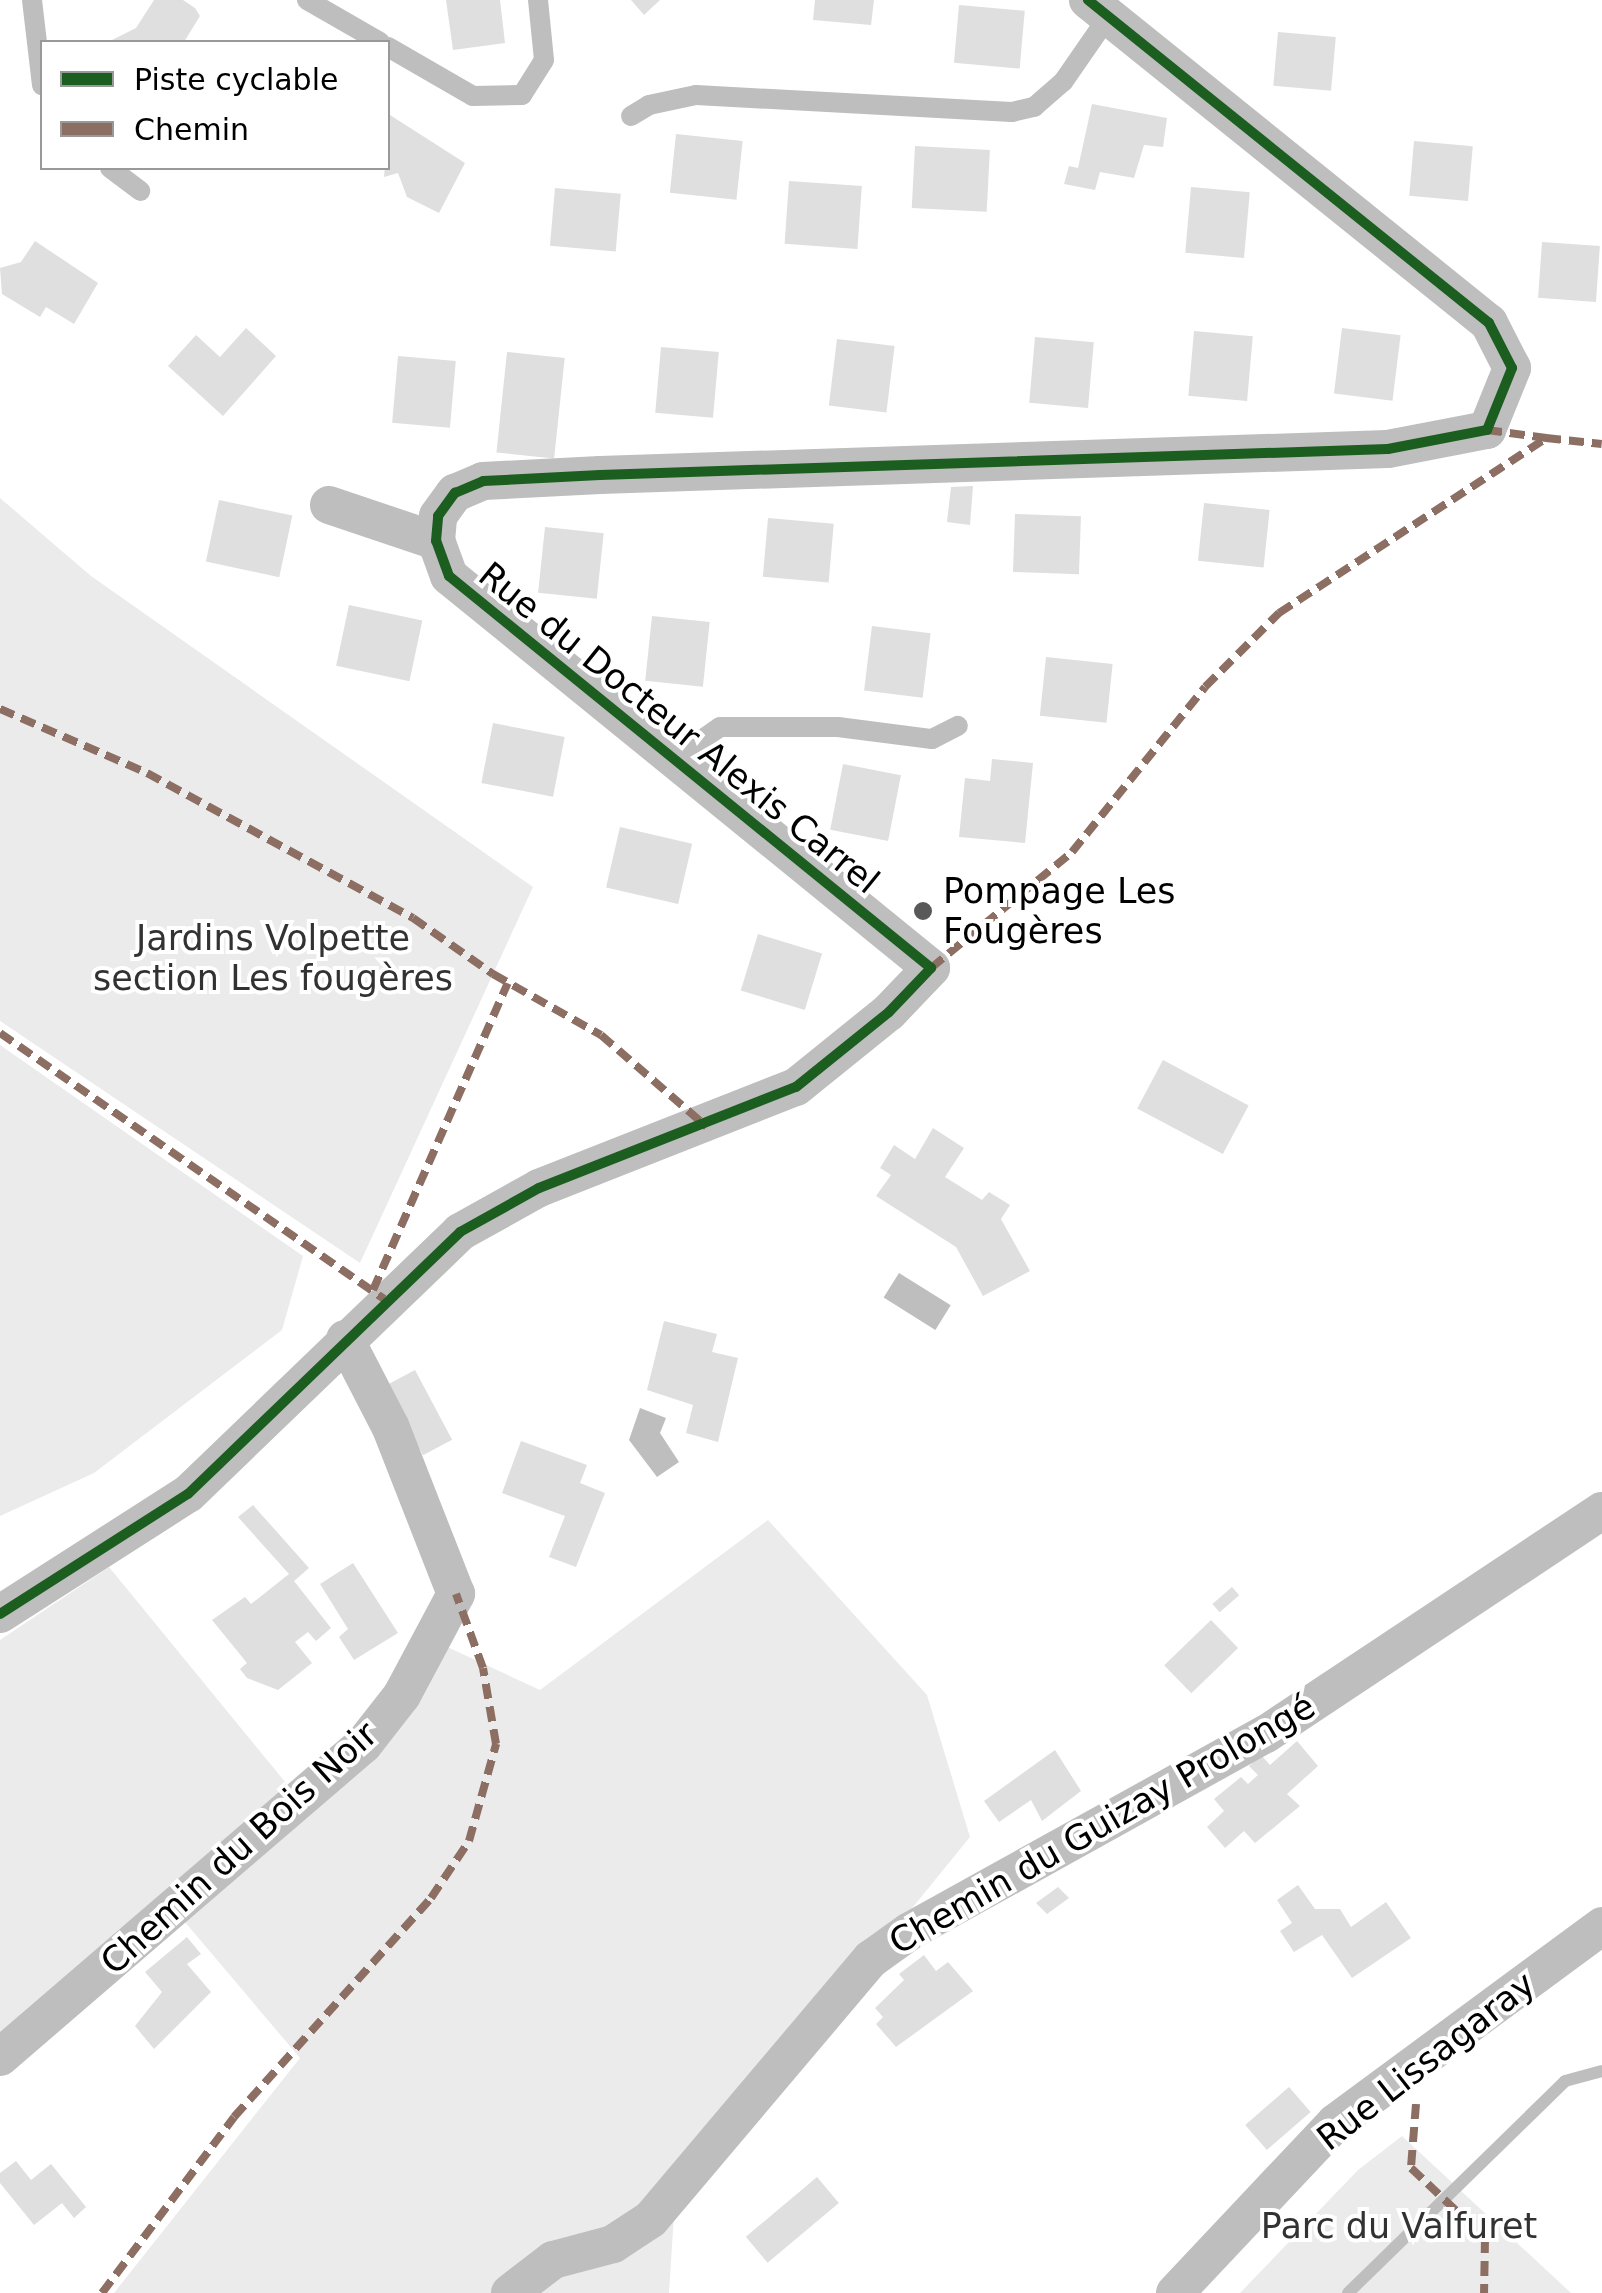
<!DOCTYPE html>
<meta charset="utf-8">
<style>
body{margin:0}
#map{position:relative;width:1602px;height:2293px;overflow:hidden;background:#fff;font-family:"DejaVu Sans",sans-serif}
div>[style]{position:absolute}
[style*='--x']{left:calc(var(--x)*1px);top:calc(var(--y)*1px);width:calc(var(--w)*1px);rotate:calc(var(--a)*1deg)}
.green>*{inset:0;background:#ebebeb}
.water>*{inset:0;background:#bebebe;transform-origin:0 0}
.stream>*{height:12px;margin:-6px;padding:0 6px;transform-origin:6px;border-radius:6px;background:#bebebe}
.building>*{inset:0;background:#dfdfdf;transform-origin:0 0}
.lane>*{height:20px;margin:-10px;padding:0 10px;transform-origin:10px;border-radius:10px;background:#bebebe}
.street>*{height:38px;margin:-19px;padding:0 19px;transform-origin:19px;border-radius:19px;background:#bebebe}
.quiet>*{height:8px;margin-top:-4px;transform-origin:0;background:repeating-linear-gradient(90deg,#8d6e63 0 15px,transparent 0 23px)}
.cycleway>*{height:10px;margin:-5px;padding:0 5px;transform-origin:5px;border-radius:5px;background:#1b5e20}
.dots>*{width:28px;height:28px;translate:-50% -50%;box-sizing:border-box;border:5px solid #fff;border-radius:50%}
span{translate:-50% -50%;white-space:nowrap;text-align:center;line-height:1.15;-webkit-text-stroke:8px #fff;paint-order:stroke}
.street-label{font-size:35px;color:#000}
.poi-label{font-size:35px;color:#000}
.left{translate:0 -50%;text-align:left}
.park-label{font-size:35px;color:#323232}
.legend{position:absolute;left:40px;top:40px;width:350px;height:130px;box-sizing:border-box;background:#fff;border:2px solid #999;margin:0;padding:12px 18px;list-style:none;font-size:30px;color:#000}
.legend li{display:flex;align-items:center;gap:20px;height:50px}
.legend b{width:50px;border:2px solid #999}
</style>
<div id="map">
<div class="green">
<i style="clip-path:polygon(0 498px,91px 576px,533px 887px,360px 1263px,0 1021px)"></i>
<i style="clip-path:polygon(0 1045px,303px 1256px,282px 1330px,94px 1473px,0 1516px)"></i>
<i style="clip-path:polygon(768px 1520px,927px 1695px,970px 1837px,675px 2199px,669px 2293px,114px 2293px,300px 2058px,179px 1915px,443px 1645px,540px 1690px)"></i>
<i style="clip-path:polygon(109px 1567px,295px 1794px,0 2037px,0 1640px)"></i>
<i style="clip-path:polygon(1402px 2136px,1571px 2293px,1240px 2293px,1358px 2170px)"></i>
</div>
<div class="water">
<i style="left:899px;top:1273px;width:61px;height:29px;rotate:32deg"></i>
<i style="clip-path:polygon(640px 1408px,666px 1418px,660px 1433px,679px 1462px,657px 1477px,629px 1440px)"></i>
</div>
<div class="stream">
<i style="--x:1348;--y:2293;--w:303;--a:-44.3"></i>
<i style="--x:1565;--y:2081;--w:38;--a:-15"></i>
</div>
<div class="building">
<i style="clip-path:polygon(154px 0,183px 0,195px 8px,200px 16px,184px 42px,108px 42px,136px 28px)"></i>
<i style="clip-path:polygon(446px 0,500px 0,505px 43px,453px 50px)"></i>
<i style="clip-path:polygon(631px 0,660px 0,644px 15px)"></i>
<i style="clip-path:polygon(815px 0,874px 0,871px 25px,813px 20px)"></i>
<i style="left:959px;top:5px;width:66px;height:58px;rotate:5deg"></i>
<i style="left:1278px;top:32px;width:58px;height:54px;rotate:5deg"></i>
<i style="clip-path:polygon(1092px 104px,1167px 118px,1163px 147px,1144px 145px,1134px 178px,1100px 172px,1095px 190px,1064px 184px,1069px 166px,1078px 168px)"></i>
<i style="clip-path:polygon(390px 115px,465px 163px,439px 213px,407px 197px,398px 173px,384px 177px)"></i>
<i style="left:676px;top:134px;width:67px;height:59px;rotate:6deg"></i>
<i style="left:1414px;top:141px;width:59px;height:55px;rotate:5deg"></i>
<i style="left:915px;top:146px;width:75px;height:62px;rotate:3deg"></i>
<i style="left:789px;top:181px;width:73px;height:63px;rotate:4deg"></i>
<i style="left:1191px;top:187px;width:59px;height:66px;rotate:5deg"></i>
<i style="left:555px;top:188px;width:66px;height:58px;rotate:5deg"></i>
<i style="clip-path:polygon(35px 241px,98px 283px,74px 324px,46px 307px,40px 317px,2px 294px,0 268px,21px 262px)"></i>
<i style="left:1542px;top:242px;width:58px;height:56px;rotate:4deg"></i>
<i style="clip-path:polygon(246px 328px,276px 356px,223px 416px,168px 366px,196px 335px,220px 357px)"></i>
<i style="left:1342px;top:328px;width:59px;height:66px;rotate:7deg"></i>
<i style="left:1194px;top:331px;width:59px;height:65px;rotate:5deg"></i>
<i style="left:1035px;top:337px;width:59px;height:66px;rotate:5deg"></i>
<i style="left:837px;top:339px;width:58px;height:67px;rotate:7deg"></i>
<i style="left:661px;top:347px;width:58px;height:66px;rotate:5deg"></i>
<i style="left:507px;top:352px;width:58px;height:101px;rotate:6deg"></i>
<i style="left:398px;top:356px;width:58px;height:67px;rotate:5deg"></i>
<i style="clip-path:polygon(973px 486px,970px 525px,947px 522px,951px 487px)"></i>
<i style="left:219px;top:500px;width:75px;height:63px;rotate:12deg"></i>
<i style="left:1204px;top:503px;width:66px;height:58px;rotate:6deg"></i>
<i style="left:1015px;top:514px;width:66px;height:58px;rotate:2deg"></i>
<i style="left:768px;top:518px;width:66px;height:59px;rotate:5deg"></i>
<i style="left:545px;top:527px;width:59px;height:66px;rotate:6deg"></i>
<i style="left:349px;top:605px;width:75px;height:62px;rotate:12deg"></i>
<i style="left:652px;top:616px;width:58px;height:65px;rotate:6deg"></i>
<i style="left:872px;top:626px;width:59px;height:65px;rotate:7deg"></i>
<i style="left:1046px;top:657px;width:67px;height:59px;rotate:6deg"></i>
<i style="left:493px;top:723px;width:73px;height:61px;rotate:11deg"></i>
<i style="clip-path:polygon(992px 759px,1033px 763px,1025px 843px,959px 837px,965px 778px,990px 781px)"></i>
<i style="left:843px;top:764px;width:59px;height:67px;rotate:11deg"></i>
<i style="left:620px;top:827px;width:74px;height:62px;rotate:13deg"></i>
<i style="left:919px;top:897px;width:15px;height:24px;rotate:16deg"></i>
<i style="left:758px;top:934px;width:67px;height:59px;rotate:17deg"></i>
<i style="left:1163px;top:1060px;width:97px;height:55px;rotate:28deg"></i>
<i style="clip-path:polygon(933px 1128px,964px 1148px,945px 1177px,982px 1200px,989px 1192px,1010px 1205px,1001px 1219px,1030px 1271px,983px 1296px,956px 1247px,876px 1196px,891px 1175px,880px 1168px,894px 1145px,915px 1159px)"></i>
<i style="clip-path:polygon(664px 1321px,717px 1334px,712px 1352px,738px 1358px,718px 1442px,686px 1433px,693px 1405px,647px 1390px)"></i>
<i style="left:415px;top:1370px;width:79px;height:33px;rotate:62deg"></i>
<i style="clip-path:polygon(521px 1441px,587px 1465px,580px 1483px,605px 1493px,576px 1567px,549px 1557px,565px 1516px,502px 1493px)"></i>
<i style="clip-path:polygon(253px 1505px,309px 1568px,294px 1581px,331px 1628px,316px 1641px,308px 1632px,295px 1642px,312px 1663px,278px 1690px,247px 1678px,240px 1669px,247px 1663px,212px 1620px,245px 1597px,251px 1604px,289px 1574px,238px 1517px)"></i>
<i style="clip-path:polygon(353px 1563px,398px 1633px,354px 1660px,339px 1637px,348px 1629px,320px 1584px)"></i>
<i style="left:1232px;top:1587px;width:11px;height:26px;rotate:49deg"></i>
<i style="left:1211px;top:1620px;width:39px;height:65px;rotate:46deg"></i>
<i style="clip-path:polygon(1297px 1741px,1318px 1766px,1287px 1794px,1300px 1806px,1255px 1843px,1244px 1831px,1225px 1848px,1207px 1827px,1224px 1811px,1214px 1799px,1241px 1777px,1248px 1784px,1258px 1775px,1249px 1766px,1261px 1755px,1270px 1765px)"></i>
<i style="clip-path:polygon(1055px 1750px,1081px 1791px,1042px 1821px,1031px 1800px,999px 1822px,984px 1801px)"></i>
<i style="clip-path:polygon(1298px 1885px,1315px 1909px,1340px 1909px,1351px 1927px,1386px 1902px,1411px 1938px,1352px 1978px,1322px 1935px,1294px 1952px,1280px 1931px,1292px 1923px,1277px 1900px)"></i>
<i style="clip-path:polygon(1058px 1887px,1069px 1898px,1047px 1914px,1036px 1903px)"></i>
<i style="clip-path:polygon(187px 1937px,201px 1954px,187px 1964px,211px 1992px,154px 2049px,135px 2026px,162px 1992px,145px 1972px)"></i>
<i style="clip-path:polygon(924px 1955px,936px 1971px,948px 1962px,973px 1991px,896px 2047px,876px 2024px,883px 2017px,875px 2008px,904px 1980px,899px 1974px)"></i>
<i style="left:1289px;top:2087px;width:33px;height:58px;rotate:49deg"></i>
<i style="clip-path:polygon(16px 2161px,31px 2180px,51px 2164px,86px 2207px,74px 2218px,62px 2203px,34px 2225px,0 2183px,0 2173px)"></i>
<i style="left:817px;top:2177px;width:34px;height:93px;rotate:50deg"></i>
</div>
<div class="lane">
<i style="--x:32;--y:0;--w:86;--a:83.3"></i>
<i style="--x:307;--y:0;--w:84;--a:29.9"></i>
<i style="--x:388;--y:47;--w:98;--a:30"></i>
<i style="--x:473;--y:96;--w:49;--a:-1.2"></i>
<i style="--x:522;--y:95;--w:41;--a:-57.8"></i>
<i style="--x:544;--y:60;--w:60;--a:-95.7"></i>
<i style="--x:631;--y:116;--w:21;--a:-31"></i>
<i style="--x:649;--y:105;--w:48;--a:-12"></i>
<i style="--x:696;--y:95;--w:316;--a:3.1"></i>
<i style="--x:1012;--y:112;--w:23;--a:-13"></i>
<i style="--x:1034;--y:107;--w:38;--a:-41"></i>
<i style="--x:1063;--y:82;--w:79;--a:-55.3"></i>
<i style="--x:110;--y:168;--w:38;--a:37"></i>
<i style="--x:673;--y:760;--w:57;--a:-35.1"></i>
<i style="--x:720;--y:727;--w:118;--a:0"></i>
<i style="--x:838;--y:727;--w:95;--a:7.3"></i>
<i style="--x:932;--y:739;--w:29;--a:-27"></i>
</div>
<div class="street">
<i style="--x:329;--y:505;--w:113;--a:18.6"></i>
<i style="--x:0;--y:1614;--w:223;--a:-32.6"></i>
<i style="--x:188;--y:1494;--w:378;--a:-43.9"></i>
<i style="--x:460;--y:1232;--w:90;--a:-29.1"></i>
<i style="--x:539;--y:1188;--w:276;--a:-21.5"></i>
<i style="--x:796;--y:1087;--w:119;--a:-38.9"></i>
<i style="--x:889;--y:1012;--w:61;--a:-46.3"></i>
<i style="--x:931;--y:968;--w:621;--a:-140.88"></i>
<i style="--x:449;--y:576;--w:37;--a:-110"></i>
<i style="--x:436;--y:541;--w:25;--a:-85"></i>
<i style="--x:438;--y:516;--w:29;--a:-54"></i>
<i style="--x:455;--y:493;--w:30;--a:-23"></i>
<i style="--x:483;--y:481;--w:117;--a:-2.9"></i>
<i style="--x:600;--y:475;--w:788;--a:-1.89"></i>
<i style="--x:1388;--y:449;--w:101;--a:-10.9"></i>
<i style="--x:1487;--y:430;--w:67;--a:-68"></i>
<i style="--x:1512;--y:368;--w:51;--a:-117.1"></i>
<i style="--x:1489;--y:323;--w:515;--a:-141.15"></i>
<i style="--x:0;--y:2057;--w:479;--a:-40.7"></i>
<i style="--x:363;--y:1745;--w:63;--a:-52"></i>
<i style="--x:402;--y:1695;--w:115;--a:-61.9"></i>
<i style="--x:456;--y:1594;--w:180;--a:-111.4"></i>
<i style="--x:390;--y:1426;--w:98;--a:-117.3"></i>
<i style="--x:510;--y:2293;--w:54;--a:-37.5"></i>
<i style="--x:553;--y:2260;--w:62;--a:-14.9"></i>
<i style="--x:613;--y:2244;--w:45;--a:-33.3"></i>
<i style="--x:651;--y:2219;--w:341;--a:-49.8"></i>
<i style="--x:871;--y:1959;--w:48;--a:-35.7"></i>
<i style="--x:910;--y:1931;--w:407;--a:-29"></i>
<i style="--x:1266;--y:1734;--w:403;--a:-33.6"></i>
<i style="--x:1175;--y:2293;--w:233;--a:-46.7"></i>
<i style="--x:1335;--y:2123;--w:332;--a:-36.4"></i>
</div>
<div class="quiet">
<i style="--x:1487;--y:430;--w:60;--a:7.7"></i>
<i style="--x:0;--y:709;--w:160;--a:23.5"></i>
<i style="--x:147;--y:773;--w:303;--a:28.6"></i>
<i style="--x:413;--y:918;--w:98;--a:35"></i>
<i style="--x:493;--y:974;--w:124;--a:29.5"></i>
<i style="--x:601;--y:1035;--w:140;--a:41"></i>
<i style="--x:931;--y:968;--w:183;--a:-39.4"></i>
<i style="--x:1072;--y:852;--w:212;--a:-51.1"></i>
<i style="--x:1205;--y:687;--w:105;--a:-45"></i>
<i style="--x:1279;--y:613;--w:319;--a:-33.2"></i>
<i style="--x:1546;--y:438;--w:56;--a:6.1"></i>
<i style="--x:0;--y:1033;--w:467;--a:34.7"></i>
<i style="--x:373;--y:1290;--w:335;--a:-66.3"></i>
<i style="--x:1416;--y:2104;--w:64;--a:94.5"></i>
<i style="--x:1411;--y:2168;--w:102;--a:43.4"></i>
<i style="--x:1485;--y:2238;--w:55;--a:91"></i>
<i style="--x:102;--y:2293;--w:220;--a:-53.1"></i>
<i style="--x:234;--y:2117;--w:295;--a:-48"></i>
<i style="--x:431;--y:1898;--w:69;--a:-56.3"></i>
<i style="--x:469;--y:1841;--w:101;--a:-74.4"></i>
<i style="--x:496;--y:1744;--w:77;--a:-99.7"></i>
<i style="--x:483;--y:1668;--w:79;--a:-110"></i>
</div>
<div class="cycleway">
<i style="--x:0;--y:1614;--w:223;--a:-32.6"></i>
<i style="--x:188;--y:1494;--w:378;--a:-43.9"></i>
<i style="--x:460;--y:1232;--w:90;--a:-29.1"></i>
<i style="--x:539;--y:1188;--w:276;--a:-21.5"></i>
<i style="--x:796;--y:1087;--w:119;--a:-38.9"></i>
<i style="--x:889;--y:1012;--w:61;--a:-46.3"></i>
<i style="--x:931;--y:968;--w:621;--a:-140.88"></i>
<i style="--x:449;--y:576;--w:37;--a:-110"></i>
<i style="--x:436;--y:541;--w:25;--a:-85"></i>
<i style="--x:438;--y:516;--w:29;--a:-54"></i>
<i style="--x:455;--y:493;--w:30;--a:-23"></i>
<i style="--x:483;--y:481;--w:117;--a:-2.9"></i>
<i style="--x:600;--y:475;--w:788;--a:-1.89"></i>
<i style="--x:1388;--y:449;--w:101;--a:-10.9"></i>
<i style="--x:1487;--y:430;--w:67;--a:-68"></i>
<i style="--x:1512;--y:368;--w:51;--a:-117.1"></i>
<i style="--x:1489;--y:323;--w:515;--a:-141.15"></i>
</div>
<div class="dots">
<i style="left:923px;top:911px;background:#595959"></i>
</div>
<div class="street-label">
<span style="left:679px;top:728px;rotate:39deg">Rue du Docteur Alexis Carrel</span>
<span style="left:1102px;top:1824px;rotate:-30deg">Chemin du Guizay Prolongé</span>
<span style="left:239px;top:1848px;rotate:-42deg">Chemin du Bois Noir</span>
<span style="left:1426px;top:2061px;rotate:-38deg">Rue Lissagaray</span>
</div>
<div class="poi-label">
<span class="left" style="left:943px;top:911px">Pompage Les<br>Fougères</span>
</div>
<div class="park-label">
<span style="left:273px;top:958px">Jardins Volpette<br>section Les fougères</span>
<span style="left:1399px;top:2226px">Parc du Valfuret</span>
</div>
<ul class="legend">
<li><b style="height:12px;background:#1b5e20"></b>Piste cyclable</li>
<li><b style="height:12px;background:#8d6e63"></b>Chemin</li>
</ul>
</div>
